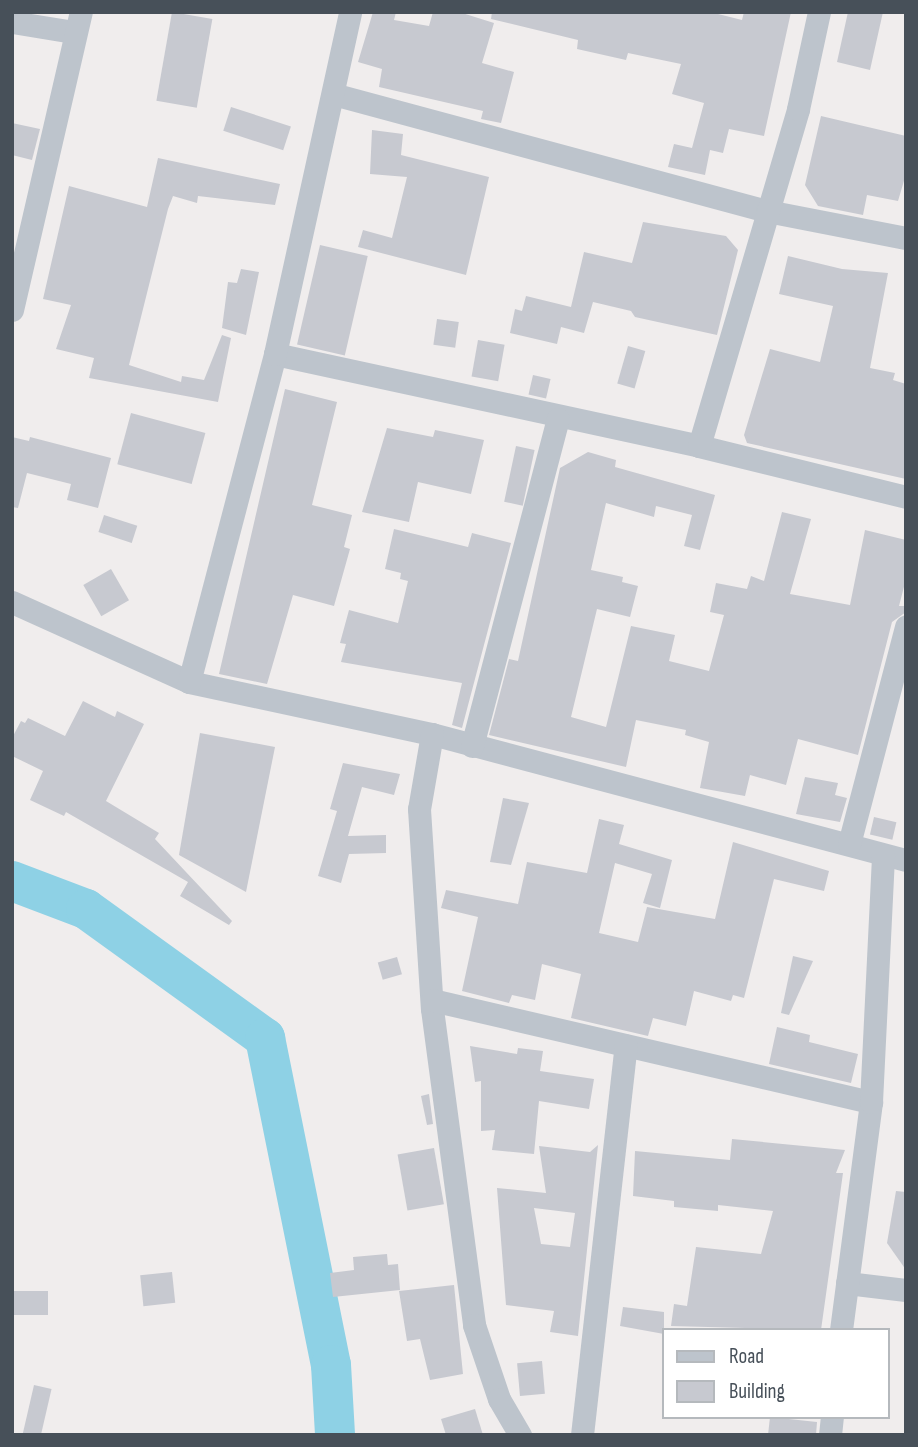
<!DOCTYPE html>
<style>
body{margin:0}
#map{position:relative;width:918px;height:1447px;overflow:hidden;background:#f0eded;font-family:"Sofia Sans Condensed",sans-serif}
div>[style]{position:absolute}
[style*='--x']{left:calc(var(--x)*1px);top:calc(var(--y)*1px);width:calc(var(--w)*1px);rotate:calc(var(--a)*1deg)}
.river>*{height:40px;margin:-20px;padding:0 20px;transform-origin:20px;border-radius:20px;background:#8ed1e5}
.building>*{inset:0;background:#c7c9d0;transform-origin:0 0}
.minor>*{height:23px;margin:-11.5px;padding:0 11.5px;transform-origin:11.5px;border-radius:11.5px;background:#bdc4cc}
span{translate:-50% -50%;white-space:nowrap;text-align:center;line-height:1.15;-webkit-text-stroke:5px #fff;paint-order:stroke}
.frame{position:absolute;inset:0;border:14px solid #475059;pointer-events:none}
.legend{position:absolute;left:662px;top:1328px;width:228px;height:91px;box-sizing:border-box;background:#fff;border:2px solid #b5b9bd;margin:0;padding:9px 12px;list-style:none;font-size:21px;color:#475059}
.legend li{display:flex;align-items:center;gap:14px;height:35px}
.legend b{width:35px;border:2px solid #b5b9bd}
</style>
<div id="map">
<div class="river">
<i style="--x:12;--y:881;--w:79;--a:20.7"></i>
<i style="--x:86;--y:909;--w:221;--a:35.8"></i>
<i style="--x:265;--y:1038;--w:334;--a:78.6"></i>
<i style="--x:331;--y:1365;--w:70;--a:86.7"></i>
</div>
<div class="building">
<i style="left:172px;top:12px;width:41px;height:90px;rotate:10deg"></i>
<i style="clip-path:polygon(373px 12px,396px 12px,394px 20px,429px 26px,433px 12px,459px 12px,494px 23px,482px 63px,514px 72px,501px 123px,481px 119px,483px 111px,379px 87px,382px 69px,358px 62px)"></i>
<i style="clip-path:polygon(492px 12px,710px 12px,742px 20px,744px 12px,791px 12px,764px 136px,729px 129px,723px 153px,710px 150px,705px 175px,668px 167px,674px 144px,692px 148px,704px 103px,672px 94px,681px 64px,628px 53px,626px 60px,577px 49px,578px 40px,491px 19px)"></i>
<i style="clip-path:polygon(848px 12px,883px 12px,870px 70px,837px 62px)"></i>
<i style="left:231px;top:107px;width:63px;height:25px;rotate:18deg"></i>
<i style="clip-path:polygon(821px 116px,906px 136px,906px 174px,898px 201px,867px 195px,863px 215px,818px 206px,805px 185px)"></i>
<i style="clip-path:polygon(12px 123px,40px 129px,32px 160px,12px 155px)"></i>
<i style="clip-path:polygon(372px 130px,403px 134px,401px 155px,489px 177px,466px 275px,358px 247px,363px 230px,392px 238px,407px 177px,370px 174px)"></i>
<i style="clip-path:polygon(158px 158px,280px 184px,275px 205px,198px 196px,197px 203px,173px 196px,168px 209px,129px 365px,181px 382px,182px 376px,204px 380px,222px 335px,231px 338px,218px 402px,89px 378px,94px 358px,56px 349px,71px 305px,43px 299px,69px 186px,147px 207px)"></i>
<i style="clip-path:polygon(643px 222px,726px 236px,738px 250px,717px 335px,635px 317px,631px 311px,593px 302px,584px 333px,561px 327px,557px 344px,510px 333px,515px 309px,522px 311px,526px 296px,571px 307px,584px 252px,632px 263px)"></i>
<i style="left:320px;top:245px;width:49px;height:102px;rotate:13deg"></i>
<i style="clip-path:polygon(788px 256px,842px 269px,888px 273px,870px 368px,895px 373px,893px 380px,906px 384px,906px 479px,747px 443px,744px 435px,770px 349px,820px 362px,833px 306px,779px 294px)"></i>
<i style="clip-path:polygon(241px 269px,259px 272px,246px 335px,222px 328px,228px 282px,237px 283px)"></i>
<i style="left:437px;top:319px;width:22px;height:26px;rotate:8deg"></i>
<i style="left:478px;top:340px;width:27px;height:37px;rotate:10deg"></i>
<i style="left:628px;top:346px;width:18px;height:39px;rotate:16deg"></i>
<i style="left:533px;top:375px;width:18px;height:20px;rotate:13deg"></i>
<i style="clip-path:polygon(285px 389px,337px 402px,312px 505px,352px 515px,344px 547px,350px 549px,334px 606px,293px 595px,267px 684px,219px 674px)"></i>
<i style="left:131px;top:413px;width:77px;height:53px;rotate:15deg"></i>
<i style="clip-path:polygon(387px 428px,433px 437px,435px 430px,484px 440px,471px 494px,418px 482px,409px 522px,362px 512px)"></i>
<i style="clip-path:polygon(12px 437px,29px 441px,30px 437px,111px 458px,98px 508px,67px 500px,71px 484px,27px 473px,18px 508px,12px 507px)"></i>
<i style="left:516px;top:446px;width:19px;height:57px;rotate:12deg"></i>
<i style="clip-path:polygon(588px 452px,616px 460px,615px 467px,715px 495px,700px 550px,684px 546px,692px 515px,656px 506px,654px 517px,606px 503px,591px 570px,623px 577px,622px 582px,638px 586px,630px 617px,597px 609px,571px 717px,606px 727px,631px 626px,675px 635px,669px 661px,709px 671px,724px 615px,710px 612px,716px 583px,747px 589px,751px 576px,764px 581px,782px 512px,811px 519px,790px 594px,850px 605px,865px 530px,906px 540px,906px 579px,899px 606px,906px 606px,906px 612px,892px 622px,858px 755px,798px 739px,786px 785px,750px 775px,745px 796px,700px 788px,709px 742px,685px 735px,686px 730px,636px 720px,626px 767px,489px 735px,509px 659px,518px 661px,560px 468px)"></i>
<i style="left:104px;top:515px;width:35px;height:18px;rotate:18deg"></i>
<i style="clip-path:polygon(394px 529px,468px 547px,472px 533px,511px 543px,462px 728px,452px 725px,462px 683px,341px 662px,346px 644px,340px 643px,349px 610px,398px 623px,408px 581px,400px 579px,401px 573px,385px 569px)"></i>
<i style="left:111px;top:569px;width:36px;height:32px;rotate:60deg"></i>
<i style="clip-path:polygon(83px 701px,115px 717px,117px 711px,144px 724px,106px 801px,159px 833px,155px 839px,232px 921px,229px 925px,180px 896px,188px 882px,66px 812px,64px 816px,30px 800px,43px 771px,12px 756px,12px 738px,21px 721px,25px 723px,28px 718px,65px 736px)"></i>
<i style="clip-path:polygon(200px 733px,275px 747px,246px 892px,179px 855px)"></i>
<i style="clip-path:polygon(343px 763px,400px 774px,394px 795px,362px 787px,348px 836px,386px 835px,386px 853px,349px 854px,341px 883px,318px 876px,337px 811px,330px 809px)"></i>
<i style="clip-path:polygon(805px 777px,838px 783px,835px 795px,847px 798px,840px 822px,796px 814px)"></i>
<i style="clip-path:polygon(503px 798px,529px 803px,511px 865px,490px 862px)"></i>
<i style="left:874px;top:817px;width:23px;height:18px;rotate:13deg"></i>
<i style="clip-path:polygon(599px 819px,624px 825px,619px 844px,672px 860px,660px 908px,643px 903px,652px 874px,615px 863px,599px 933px,638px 942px,647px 907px,715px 919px,733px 842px,829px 871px,824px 891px,774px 879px,744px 998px,733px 995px,731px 1001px,694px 991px,686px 1026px,653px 1018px,648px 1036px,571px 1018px,581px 974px,542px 964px,535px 1000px,512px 995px,509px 1003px,462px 991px,478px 917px,441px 908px,446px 890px,518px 904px,527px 862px,587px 873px)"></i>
<i style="clip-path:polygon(793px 956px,813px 961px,789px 1015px,781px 1013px)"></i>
<i style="left:397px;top:957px;width:18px;height:20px;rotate:74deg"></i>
<i style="clip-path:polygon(777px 1027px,810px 1035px,809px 1042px,858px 1054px,851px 1083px,769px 1064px)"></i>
<i style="clip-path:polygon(470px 1046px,517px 1054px,518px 1048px,543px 1051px,540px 1071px,594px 1079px,589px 1109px,539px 1101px,534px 1154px,492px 1150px,495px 1130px,481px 1131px,481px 1081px,475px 1082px)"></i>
<i style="clip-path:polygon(429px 1094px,433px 1124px,427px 1125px,421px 1096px)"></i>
<i style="clip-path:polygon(732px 1139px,845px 1150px,836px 1173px,843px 1173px,821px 1330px,671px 1326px,674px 1304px,687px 1306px,696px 1247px,761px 1254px,773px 1211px,718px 1205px,718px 1211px,674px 1207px,674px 1201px,633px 1196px,635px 1151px,730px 1160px)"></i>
<i style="clip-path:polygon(evenodd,598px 1145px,578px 1336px,550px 1332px,554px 1311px,506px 1305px,497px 1188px,546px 1193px,539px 1146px,590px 1152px,598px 1145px,534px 1208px,575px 1213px,570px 1247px,541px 1244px,534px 1208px)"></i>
<i style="left:434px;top:1148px;width:57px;height:37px;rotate:80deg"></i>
<i style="clip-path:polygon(896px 1191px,906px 1192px,906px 1270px,887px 1243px)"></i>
<i style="clip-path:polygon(387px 1254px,388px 1265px,398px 1264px,400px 1290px,333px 1297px,330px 1273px,354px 1270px,353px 1257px)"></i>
<i style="left:172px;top:1272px;width:31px;height:32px;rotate:84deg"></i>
<i style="clip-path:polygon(454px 1285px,463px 1374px,430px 1380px,420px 1339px,407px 1341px,399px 1291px)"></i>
<i style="left:12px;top:1291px;width:36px;height:24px"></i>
<i style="clip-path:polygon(623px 1307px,664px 1312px,664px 1334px,620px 1326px)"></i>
<i style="left:542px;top:1361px;width:33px;height:25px;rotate:85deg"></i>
<i style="left:34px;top:1385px;width:18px;height:51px;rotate:13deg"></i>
<i style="clip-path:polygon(475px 1409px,483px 1435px,446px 1435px,441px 1419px)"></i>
<i style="clip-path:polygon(770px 1417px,817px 1422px,816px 1435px,768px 1435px)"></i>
</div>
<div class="minor">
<i style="--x:12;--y:22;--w:63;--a:9.2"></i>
<i style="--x:333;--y:94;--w:449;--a:15.1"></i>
<i style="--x:767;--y:211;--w:142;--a:11"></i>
<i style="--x:12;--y:310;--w:306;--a:-77"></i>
<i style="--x:275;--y:354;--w:434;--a:12.2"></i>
<i style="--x:699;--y:446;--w:213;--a:13.8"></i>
<i style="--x:699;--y:446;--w:351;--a:-73.6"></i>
<i style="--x:798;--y:109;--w:99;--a:-77.8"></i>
<i style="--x:12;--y:602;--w:194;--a:24.3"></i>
<i style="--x:189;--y:682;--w:249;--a:12.1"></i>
<i style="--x:432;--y:734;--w:490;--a:14.9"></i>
<i style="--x:189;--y:682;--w:339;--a:-75.3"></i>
<i style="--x:275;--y:354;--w:350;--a:-77.6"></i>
<i style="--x:432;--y:734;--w:76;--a:99.8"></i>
<i style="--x:419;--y:809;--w:200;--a:86.3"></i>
<i style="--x:432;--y:1009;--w:319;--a:82.4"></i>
<i style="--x:474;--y:1325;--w:78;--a:71.3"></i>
<i style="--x:499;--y:1399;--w:42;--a:59.7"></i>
<i style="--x:472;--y:746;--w:338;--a:-75.3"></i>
<i style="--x:849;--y:844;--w:225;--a:-75.3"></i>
<i style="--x:432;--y:1000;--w:451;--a:13.1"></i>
<i style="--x:847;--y:1283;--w:59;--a:6.8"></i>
<i style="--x:841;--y:1330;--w:230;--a:-82.5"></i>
<i style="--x:871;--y:1102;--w:247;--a:-87.2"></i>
<i style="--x:582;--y:1435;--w:392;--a:-83.6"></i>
<i style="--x:830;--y:1435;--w:18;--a:-84"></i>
</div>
<div class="frame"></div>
<ul class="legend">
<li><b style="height:9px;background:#bdc4cc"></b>Road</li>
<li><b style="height:19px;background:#c7c9d0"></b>Building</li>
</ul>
</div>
